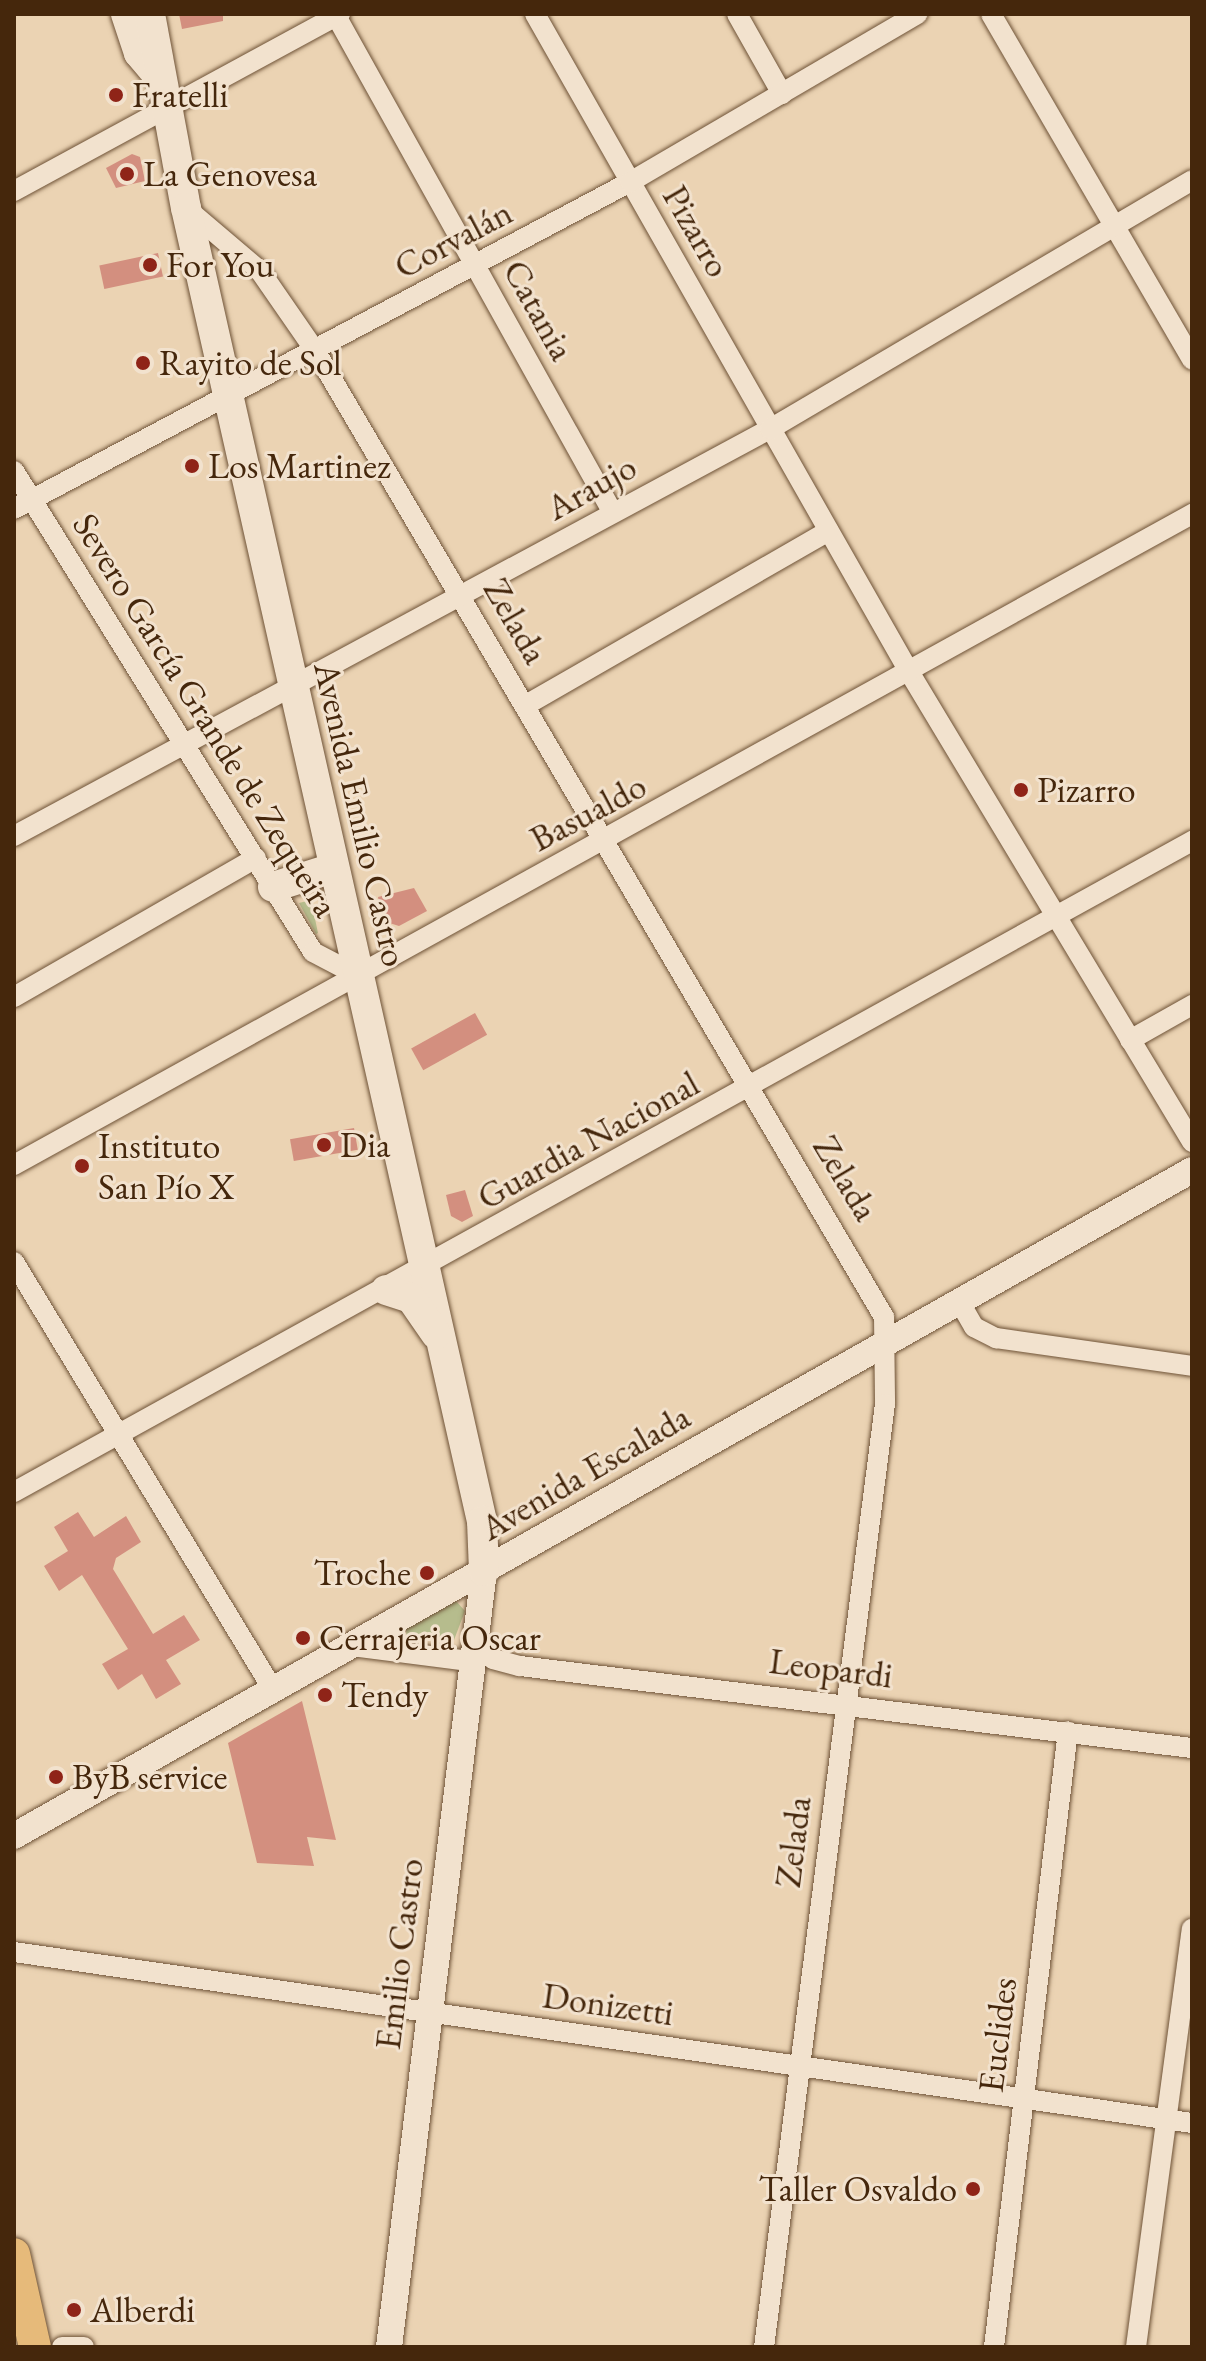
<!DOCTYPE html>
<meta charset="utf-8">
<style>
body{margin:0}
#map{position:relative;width:1206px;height:2361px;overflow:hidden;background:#ebd3b3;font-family:"EB Garamond",serif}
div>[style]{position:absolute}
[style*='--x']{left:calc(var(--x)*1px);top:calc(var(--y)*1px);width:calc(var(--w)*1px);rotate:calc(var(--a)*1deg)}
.green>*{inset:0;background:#b6bc8d}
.building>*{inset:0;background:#d38f7f;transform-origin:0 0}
.roads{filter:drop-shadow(0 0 2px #6e5236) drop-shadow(0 0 2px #6e5236)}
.minor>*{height:20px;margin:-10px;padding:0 10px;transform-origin:10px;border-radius:10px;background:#f2e2ce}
.tertiary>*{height:26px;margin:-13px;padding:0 13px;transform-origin:13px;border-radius:13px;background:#f2e2ce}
.secondary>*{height:30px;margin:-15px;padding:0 15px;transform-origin:15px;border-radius:15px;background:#f2e2ce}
.primary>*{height:32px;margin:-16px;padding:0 16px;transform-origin:16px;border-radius:16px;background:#e6ba7a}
.dots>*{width:22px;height:22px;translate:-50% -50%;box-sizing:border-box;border:4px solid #f2e2ce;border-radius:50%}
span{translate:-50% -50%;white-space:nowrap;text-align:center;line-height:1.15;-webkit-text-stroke:6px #f2e2ce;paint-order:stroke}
.poi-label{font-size:36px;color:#45270c}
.left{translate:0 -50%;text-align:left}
.right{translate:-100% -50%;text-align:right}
.street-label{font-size:36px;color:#45270c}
.frame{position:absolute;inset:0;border:16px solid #45270c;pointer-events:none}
</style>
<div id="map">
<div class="green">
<i style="clip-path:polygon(311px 900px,318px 933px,316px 934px,299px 903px)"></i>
<i style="clip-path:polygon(456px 1601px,465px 1611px,454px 1640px,407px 1640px,406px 1629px)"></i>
</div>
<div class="building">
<i style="clip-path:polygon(179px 14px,223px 14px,223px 21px,182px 29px)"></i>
<i style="clip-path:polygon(132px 154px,140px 157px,145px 181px,116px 188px,106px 168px)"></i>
<i style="left:158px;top:253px;width:24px;height:60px;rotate:78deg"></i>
<i style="clip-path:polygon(414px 888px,427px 911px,399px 926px,383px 921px,378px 897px)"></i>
<i style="left:475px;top:1013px;width:25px;height:73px;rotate:61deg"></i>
<i style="left:354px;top:1128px;width:22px;height:65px;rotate:80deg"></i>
<i style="clip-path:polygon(465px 1190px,473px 1216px,462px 1222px,451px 1216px,446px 1195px)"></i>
<i style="clip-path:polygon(78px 1512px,94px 1537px,126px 1516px,141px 1542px,116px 1558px,113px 1569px,153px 1634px,184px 1615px,200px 1640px,166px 1660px,181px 1684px,156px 1699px,142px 1674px,118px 1690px,102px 1664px,128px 1649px,82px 1575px,59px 1591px,44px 1566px,68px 1551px,54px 1527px)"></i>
<i style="clip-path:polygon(302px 1701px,336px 1840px,307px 1837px,314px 1866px,257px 1863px,228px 1743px)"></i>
</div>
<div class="roads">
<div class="minor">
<i style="--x:335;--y:14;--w:571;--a:60.88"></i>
<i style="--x:535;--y:14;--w:760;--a:60.37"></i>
<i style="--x:911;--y:675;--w:545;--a:58.96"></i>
<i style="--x:737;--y:14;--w:92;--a:60.6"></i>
<i style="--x:991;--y:14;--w:400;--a:59.8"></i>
<i style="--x:14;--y:191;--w:371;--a:-28.5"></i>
<i style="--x:186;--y:208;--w:97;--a:40.4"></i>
<i style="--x:260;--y:271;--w:98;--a:55.3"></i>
<i style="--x:316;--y:352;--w:1120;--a:59.52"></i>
<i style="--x:884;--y:1317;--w:87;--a:89.3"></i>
<i style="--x:885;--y:1404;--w:951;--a:97.31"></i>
<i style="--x:14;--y:471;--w:566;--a:58.13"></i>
<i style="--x:313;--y:952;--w:50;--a:27.6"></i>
<i style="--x:14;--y:509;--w:697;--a:-27.96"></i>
<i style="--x:630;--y:182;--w:333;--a:-30.3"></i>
<i style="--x:526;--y:705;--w:349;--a:-29.9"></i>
<i style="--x:14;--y:836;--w:859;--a:-28.3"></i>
<i style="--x:770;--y:429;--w:490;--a:-30.5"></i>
<i style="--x:14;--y:997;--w:279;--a:-29.9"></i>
<i style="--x:1130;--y:1040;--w:71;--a:-29.4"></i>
<i style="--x:14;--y:1165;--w:1346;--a:-28.93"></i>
<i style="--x:14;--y:1262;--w:498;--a:58.8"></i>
<i style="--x:959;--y:1301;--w:30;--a:60"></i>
<i style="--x:974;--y:1327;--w:25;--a:27"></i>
<i style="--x:996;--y:1338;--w:198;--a:8.1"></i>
<i style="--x:14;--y:1492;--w:1346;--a:-28.93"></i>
<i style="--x:473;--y:1636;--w:30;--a:49"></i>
<i style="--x:493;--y:1659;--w:28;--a:15"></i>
<i style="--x:520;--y:1666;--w:677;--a:6.96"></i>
<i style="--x:352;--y:1646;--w:118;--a:7.3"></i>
<i style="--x:14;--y:1952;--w:1190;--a:8.26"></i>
<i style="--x:62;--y:2347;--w:22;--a:0"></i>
<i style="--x:994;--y:2347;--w:620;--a:-83.15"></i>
<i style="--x:1136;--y:2347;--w:422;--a:-82.4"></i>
</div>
<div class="tertiary">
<i style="--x:14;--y:1836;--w:1353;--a:-29.48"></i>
<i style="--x:389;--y:2347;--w:782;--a:-83.02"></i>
</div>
<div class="secondary">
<i style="--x:126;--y:14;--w:41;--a:71.6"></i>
<i style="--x:139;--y:53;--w:26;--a:50"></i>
<i style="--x:150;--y:14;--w:197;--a:79.5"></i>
<i style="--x:186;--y:208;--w:1346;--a:77.3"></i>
<i style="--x:482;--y:1521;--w:50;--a:87.7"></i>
<i style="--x:273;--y:887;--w:63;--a:-17.6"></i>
<i style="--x:386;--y:1290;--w:26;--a:18"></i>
<i style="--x:411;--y:1298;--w:44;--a:55.2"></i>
</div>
<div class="primary">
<i style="--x:14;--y:2254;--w:95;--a:77.3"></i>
</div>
</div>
<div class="dots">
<i style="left:116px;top:95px;background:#8f2418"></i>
<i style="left:127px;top:174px;background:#8f2418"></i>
<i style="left:150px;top:265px;background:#8f2418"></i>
<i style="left:143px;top:363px;background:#8f2418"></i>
<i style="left:192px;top:466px;background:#8f2418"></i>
<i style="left:1021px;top:790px;background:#8f2418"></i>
<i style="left:324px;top:1145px;background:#8f2418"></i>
<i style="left:82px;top:1166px;background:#8f2418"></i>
<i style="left:427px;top:1573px;background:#8f2418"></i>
<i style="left:303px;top:1638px;background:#8f2418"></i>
<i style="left:325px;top:1695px;background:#8f2418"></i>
<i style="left:56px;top:1777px;background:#8f2418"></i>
<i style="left:973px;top:2189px;background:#8f2418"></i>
<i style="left:74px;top:2310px;background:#8f2418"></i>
</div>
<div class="poi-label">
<span class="left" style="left:132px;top:95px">Fratelli</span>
<span class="left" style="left:143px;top:174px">La Genovesa</span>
<span class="left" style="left:166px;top:265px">For You</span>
<span class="left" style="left:159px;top:363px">Rayito de Sol</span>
<span class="left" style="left:208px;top:466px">Los Martinez</span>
<span class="left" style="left:1037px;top:790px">Pizarro</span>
<span class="left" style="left:98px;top:1166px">Instituto<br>San Pío X</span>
<span class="left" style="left:340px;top:1145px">Dia</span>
<span class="right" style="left:411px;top:1573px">Troche</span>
<span class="left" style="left:319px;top:1638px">Cerrajeria Oscar</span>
<span class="left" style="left:341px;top:1695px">Tendy</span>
<span class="left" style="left:72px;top:1777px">ByB service</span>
<span class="right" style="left:957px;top:2189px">Taller Osvaldo</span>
<span class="left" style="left:90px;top:2310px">Alberdi</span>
</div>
<div class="street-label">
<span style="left:697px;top:231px;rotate:60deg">Pizarro</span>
<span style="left:453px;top:239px;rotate:-28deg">Corvalán</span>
<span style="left:539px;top:310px;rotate:61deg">Catania</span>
<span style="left:591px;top:487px;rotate:-29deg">Araujo</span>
<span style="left:516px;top:621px;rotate:60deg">Zelada</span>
<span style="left:206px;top:715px;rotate:58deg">Severo García Grande de Zequeira</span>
<span style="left:588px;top:812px;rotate:-28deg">Basualdo</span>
<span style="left:361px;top:814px;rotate:77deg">Avenida Emilio Castro</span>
<span style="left:588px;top:1140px;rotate:-29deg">Guardia Nacional</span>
<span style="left:846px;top:1178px;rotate:59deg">Zelada</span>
<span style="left:585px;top:1472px;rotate:-30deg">Avenida Escalada</span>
<span style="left:831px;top:1668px;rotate:7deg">Leopardi</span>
<span style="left:793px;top:1842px;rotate:-83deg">Zelada</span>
<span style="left:399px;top:1954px;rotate:-83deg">Emilio Castro</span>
<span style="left:608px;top:2004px;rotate:8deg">Donizetti</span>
<span style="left:997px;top:2035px;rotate:-83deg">Euclides</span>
</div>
<div class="frame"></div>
</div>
